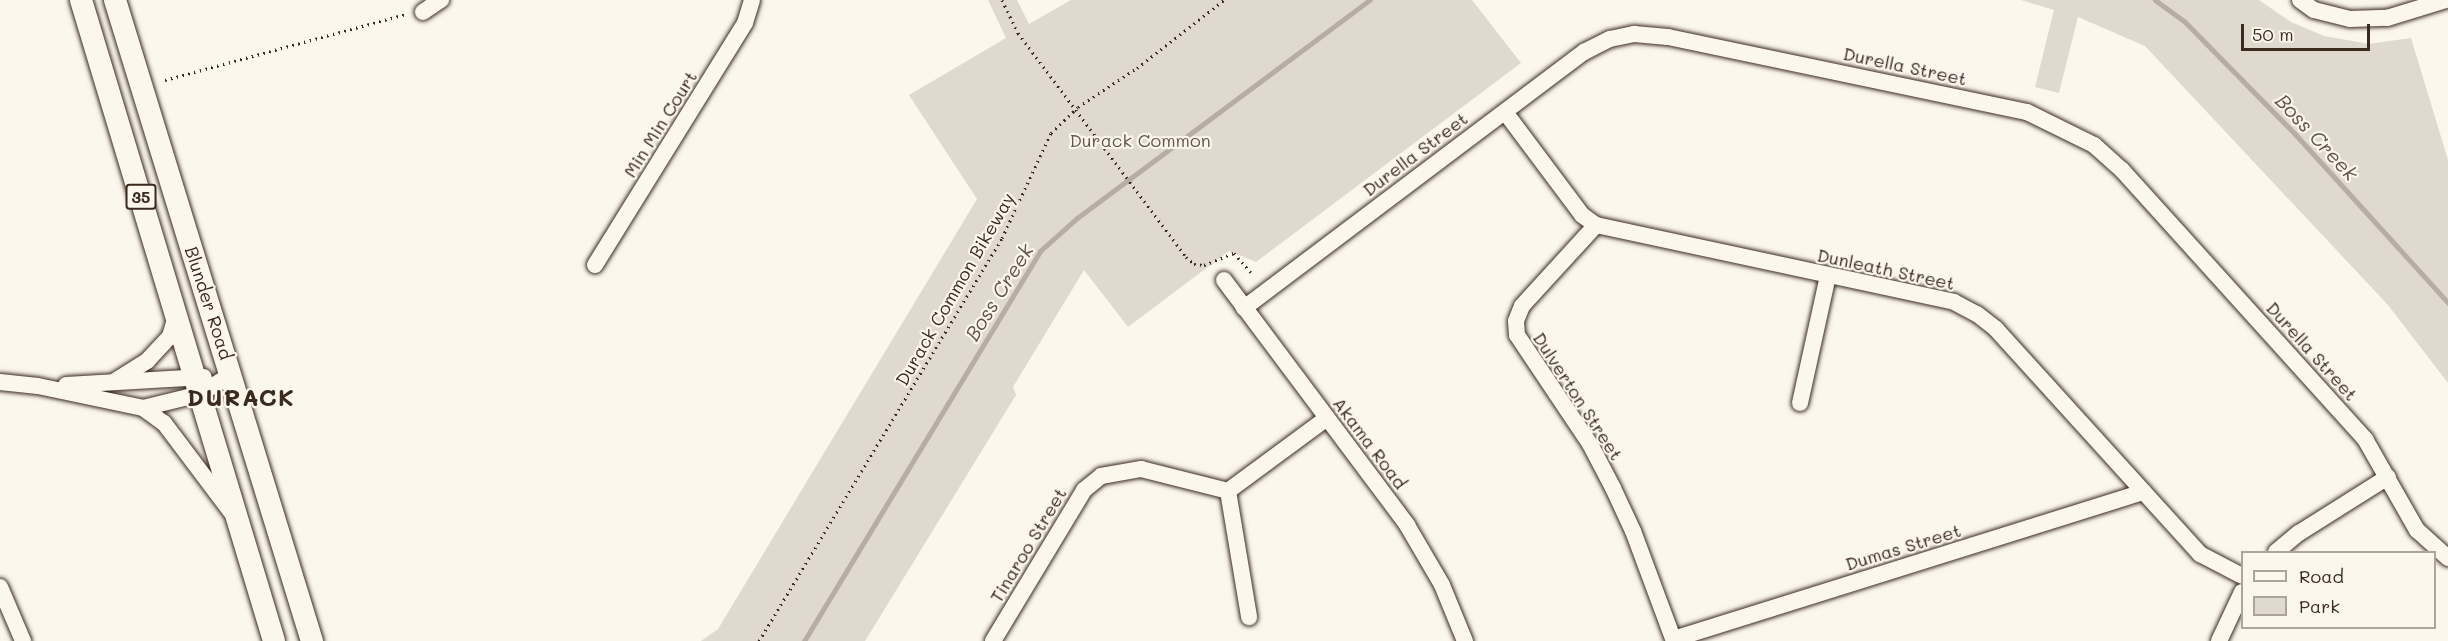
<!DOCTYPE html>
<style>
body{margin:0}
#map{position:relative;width:2448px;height:641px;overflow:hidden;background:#fbf7ec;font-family:Mali,sans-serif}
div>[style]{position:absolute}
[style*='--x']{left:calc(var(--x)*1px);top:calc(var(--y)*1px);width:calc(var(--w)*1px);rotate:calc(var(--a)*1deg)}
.green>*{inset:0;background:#dfd9ce}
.stream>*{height:5px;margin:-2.5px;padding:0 2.5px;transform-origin:2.5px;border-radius:2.5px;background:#b6aea2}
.path>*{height:3px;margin-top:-1.5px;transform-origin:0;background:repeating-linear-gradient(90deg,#3b2a1e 0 1.5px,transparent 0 6px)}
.roads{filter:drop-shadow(0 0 2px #3b2a1e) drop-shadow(0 0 2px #3b2a1e)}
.minor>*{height:16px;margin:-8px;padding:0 8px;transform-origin:8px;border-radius:8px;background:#fbf7ec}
.major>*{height:22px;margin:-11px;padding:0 11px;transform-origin:11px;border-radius:11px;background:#fbf7ec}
span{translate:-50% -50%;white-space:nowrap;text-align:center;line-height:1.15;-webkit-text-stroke:4.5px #fbf7ec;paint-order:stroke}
.shield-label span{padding:2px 4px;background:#fbf7ec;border:2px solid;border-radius:4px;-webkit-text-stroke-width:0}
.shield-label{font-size:16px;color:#3b2a1e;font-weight:700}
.street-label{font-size:18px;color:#3b2a1e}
.park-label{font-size:18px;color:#64564a}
.water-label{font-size:20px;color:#605246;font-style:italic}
.district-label{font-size:24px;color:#3b2a1e;font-weight:700;letter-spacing:1.5px}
.legend{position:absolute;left:2241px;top:551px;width:195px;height:78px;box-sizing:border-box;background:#fbf7ec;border:2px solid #aea59a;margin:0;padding:8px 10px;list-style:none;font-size:18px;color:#3b2a1e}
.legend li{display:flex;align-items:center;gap:12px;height:30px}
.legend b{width:30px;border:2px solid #aea59a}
.scale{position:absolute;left:2241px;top:24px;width:129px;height:27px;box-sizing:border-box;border:3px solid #3b2a1e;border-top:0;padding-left:8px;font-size:18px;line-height:21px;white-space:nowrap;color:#3b2a1e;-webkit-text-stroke:4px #fbf7ec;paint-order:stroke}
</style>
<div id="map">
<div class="green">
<i style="clip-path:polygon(988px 0,1017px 0,1029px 24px,1071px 0,1472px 0,1521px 63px,1256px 262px,1229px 251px,1128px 327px,1084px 270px,1013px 387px,1016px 395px,865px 641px,701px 641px,718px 629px,977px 199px,909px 95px,1006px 38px)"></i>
<i style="clip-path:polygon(2021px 0,2259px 0,2291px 22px,2324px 36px,2369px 44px,2411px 38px,2448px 160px,2448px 383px,2388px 305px,2145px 46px,2078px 17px,2059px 93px,2035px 87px,2054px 10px)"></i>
</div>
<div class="stream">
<i style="--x:2155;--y:0;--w:36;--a:36"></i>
<i style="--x:2184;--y:21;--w:158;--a:45.5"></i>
<i style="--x:2295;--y:134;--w:228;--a:47.8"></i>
<i style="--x:804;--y:641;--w:456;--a:-58.8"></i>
<i style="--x:1040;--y:251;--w:50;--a:-41.7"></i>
<i style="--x:1077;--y:218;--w:365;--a:-36.7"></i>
</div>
<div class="path">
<i style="--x:1002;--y:0;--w:37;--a:64"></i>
<i style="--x:1018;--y:33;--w:280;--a:53.1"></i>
<i style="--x:1186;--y:257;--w:11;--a:41"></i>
<i style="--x:1194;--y:264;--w:10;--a:6"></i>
<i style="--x:1204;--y:265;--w:32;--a:-22"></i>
<i style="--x:1234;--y:253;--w:29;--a:49"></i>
<i style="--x:165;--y:80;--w:250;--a:-15.3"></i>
<i style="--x:759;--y:641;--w:471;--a:-58.9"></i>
<i style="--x:1002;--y:238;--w:116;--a:-65"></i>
<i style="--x:1051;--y:133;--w:37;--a:-44"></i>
<i style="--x:1078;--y:107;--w:71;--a:-33.5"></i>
<i style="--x:1137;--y:68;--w:110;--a:-38"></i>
</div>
<div class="roads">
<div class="minor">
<i style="--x:2300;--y:0;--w:17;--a:36"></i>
<i style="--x:2314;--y:10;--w:37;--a:14"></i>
<i style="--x:2350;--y:19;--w:37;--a:-2"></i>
<i style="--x:2387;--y:18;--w:62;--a:-17"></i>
<i style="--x:423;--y:12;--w:22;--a:-34"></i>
<i style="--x:1505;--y:112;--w:129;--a:53.2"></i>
<i style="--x:1582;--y:215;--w:17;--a:36"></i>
<i style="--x:1596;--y:225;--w:366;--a:12.1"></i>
<i style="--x:1954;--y:302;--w:26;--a:28"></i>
<i style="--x:1977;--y:314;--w:24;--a:38"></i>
<i style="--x:1996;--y:329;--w:304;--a:47.8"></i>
<i style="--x:2200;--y:554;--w:47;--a:27.6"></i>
<i style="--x:1596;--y:225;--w:110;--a:132.4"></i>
<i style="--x:1522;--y:306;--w:16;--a:112"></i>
<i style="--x:1516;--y:321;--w:14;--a:86"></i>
<i style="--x:1517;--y:335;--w:131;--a:56.2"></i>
<i style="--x:1590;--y:444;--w:50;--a:62.4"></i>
<i style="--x:1613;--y:488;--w:47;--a:65.1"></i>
<i style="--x:1633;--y:531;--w:117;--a:69.6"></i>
<i style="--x:595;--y:265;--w:285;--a:-58.2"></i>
<i style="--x:745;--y:23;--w:24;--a:-73"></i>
<i style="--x:1224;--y:280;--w:306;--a:53.2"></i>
<i style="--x:1407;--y:525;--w:69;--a:59.7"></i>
<i style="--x:1442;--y:585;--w:61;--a:67.7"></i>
<i style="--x:1244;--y:308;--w:426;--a:-37"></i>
<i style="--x:1584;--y:52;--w:29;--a:-27"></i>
<i style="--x:1610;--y:39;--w:25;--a:-12"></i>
<i style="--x:1634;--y:34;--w:34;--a:5"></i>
<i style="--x:1668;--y:37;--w:367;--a:11.8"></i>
<i style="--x:2027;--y:112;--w:75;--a:26.2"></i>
<i style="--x:2094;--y:145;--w:38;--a:42"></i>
<i style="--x:2122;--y:170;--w:363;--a:47.9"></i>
<i style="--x:2365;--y:439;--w:105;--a:60.3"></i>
<i style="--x:2417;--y:530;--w:42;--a:42.1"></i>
<i style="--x:115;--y:381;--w:38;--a:-32"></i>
<i style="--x:147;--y:361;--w:34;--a:-47"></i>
<i style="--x:170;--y:336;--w:21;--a:-73"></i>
<i style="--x:0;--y:382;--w:38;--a:6"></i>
<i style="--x:38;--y:386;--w:107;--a:11.8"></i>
<i style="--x:143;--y:408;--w:59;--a:-13.8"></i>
<i style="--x:200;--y:394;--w:38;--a:-32"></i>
<i style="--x:66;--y:385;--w:138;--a:-3.3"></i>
<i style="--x:1800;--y:403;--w:130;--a:-77.6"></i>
<i style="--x:143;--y:408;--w:26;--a:36"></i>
<i style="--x:164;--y:423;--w:111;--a:53"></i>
<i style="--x:1228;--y:491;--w:128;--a:80.5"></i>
<i style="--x:2276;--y:552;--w:30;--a:-40"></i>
<i style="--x:2299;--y:533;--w:105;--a:-32.2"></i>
<i style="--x:0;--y:587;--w:59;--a:66.9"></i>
<i style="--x:1674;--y:639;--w:492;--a:-17.4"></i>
<i style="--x:993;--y:641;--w:176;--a:-58.9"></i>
<i style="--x:1084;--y:490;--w:22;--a:-39"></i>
<i style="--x:1101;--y:476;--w:41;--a:-9.9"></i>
<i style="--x:1141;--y:469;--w:90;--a:14.2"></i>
<i style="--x:1228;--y:491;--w:123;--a:-36.4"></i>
<i style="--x:2219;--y:641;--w:54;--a:-64.9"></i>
</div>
<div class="major">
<i style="--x:81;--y:0;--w:669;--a:73.24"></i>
<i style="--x:115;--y:0;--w:671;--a:72.92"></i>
</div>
</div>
<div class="shield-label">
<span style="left:141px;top:197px">35</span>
</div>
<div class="street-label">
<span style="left:1905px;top:66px;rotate:12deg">Durella Street</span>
<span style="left:660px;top:124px;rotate:-58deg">Min Min Court</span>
<span style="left:1415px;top:154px;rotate:-37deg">Durella Street</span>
<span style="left:1886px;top:269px;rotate:12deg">Dunleath Street</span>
<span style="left:955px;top:289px;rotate:-60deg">Durack Common Bikeway</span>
<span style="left:209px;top:303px;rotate:72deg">Blunder Road</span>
<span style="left:2312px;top:351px;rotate:48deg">Durella Street</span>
<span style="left:1578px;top:396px;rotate:57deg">Dulverton Street</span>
<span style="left:1370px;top:443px;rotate:53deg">Akama Road</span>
<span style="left:1028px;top:545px;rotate:-59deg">Tinaroo Street</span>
<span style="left:1903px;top:547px;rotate:-17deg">Dumas Street</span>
</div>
<div class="park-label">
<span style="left:1140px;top:140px">Durack Common</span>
</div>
<div class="water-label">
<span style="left:2317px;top:137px;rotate:47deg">Boss Creek</span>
<span style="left:999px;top:292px;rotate:-58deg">Boss Creek</span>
</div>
<div class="district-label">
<span style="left:241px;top:397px">DURACK</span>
</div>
<ul class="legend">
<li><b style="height:8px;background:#fbf7ec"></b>Road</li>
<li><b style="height:16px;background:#dfd9ce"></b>Park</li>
</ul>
<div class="scale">50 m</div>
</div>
